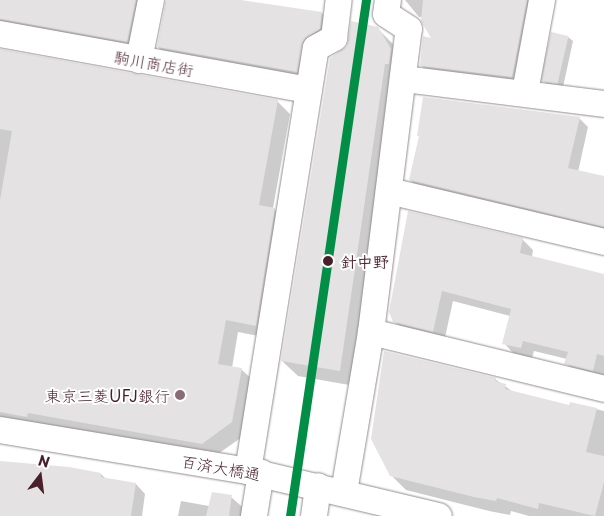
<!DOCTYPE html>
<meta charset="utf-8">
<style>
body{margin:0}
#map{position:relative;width:604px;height:516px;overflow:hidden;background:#fff;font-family:"Playpen Sans","Klee One",sans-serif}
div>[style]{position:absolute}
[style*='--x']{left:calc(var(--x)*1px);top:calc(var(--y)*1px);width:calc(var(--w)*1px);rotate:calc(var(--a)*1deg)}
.shadow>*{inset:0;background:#0003}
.building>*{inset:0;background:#e4e2e3;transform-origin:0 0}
.roads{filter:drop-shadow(0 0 1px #948c8e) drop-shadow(0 0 1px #948c8e)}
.minor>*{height:26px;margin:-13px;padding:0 13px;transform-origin:13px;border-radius:13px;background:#fff}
.rail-1>*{height:9px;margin:-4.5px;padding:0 4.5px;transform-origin:4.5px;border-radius:4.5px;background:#028e46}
.dots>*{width:14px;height:14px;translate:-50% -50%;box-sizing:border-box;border:2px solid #fff;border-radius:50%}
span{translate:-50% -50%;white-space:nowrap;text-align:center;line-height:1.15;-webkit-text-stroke:4px #fff;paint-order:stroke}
.street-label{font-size:16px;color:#4a1f2b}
.stop-label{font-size:16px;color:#4a1f2b;font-weight:700}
.left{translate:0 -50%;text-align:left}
.poi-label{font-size:16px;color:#4a1f2b}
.right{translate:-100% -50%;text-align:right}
.north{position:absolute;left:15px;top:451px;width:50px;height:50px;-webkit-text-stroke:4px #fff;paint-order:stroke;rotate:15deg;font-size:14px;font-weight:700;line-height:20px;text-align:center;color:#4a1f2b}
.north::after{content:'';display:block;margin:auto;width:18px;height:22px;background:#4a1f2b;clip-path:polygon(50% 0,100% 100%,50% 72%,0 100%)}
</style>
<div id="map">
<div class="shadow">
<i style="clip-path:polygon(0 0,160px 0,140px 54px,0 40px)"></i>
<i style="clip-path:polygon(166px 0,234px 0,322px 13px,335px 26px,310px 84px,171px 60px,158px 47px)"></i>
<i style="clip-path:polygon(405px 0,540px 0,524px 88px,432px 77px,421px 65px,433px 40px,423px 17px,419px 17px)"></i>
<i style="clip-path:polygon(377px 28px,393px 44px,406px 65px,355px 386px,298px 376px,282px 361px)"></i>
<i style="clip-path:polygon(568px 37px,573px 41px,563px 87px,548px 85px,544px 81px)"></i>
<i style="clip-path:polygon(0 51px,277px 101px,290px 114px,273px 208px,287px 222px,269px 338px,238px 332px,232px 368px,242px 370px,255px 382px,245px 435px,215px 456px,0 421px)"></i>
<i style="clip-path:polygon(424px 98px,580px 119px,588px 127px,578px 172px,604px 177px,604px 235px,419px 189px,410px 180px,420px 137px)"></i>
<i style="clip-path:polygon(522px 239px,533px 250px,532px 257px,604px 275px,604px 378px,577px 374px,566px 363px,567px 359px,534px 351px,532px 358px,514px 354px,504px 343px,510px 316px,453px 301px,444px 342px,405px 332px,394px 321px)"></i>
<i style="clip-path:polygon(495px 379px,513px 392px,570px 407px,571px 403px,604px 411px,604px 516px,529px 516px,511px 511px,510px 515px,489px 511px,406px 490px,391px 475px)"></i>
<i style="clip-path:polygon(0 462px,101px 474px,106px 479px,136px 484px,145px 494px,142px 516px,0 516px)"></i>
<i style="clip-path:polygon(213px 493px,231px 497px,248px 512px,247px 516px,178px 516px,181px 501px,209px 506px)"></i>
</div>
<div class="building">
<i style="clip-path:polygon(0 0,136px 0,127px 42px,0 19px)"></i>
<i style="clip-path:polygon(166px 0,241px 0,322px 12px,320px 29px,304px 40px,297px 72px,157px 47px)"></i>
<i style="clip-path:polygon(423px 0,527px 0,512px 77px,420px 66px,423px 36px,431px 38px,421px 21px)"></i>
<i style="clip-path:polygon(351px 21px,378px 27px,391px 49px,389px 64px,385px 64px,340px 371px,281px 361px,330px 58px,347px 46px)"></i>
<i style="left:551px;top:32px;width:18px;height:50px;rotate:13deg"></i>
<i style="clip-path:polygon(0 49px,278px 100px,259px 205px,275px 208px,256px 326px,226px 320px,218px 364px,242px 368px,232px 422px,202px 444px,28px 413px,27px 417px,0 412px,0 200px,12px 131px,0 129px)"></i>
<i style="clip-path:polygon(423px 97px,580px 117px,568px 168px,604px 176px,604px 227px,409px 180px,419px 136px,417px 136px)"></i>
<i style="clip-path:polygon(408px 211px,523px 238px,520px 253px,604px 274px,604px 356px,597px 354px,593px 371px,564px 364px,568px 352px,523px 341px,521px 348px,502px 344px,511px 309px,442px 291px,433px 332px,393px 322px,389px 312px)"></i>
<i style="clip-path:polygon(384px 351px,496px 378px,495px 381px,506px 384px,505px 389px,569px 405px,570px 402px,597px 408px,586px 452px,604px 456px,604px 482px,595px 516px,539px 503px,538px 509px,497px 498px,496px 501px,474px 497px,390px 476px,371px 439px)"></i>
<i style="clip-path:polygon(0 461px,69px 467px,101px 473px,101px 477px,136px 483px,131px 516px,0 516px)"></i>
<i style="clip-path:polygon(212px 492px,232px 495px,229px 516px,206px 516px)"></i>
</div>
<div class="roads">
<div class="minor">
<i style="--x:0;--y:34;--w:314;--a:10.3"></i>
<i style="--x:139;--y:60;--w:61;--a:-78.7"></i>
<i style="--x:404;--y:79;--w:202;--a:7.1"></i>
<i style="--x:525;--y:92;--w:94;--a:-79.5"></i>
<i style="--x:389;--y:191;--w:221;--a:13.3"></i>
<i style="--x:371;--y:332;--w:240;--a:13.7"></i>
<i style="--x:0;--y:430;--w:251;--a:9.4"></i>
<i style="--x:248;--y:471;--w:196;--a:13.3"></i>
<i style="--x:248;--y:471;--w:428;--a:-80.9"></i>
<i style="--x:316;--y:48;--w:21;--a:-29"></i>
<i style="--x:334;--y:38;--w:38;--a:-83"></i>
<i style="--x:344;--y:492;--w:162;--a:-80.4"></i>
<i style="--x:371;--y:332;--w:305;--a:-82.9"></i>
<i style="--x:409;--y:29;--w:27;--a:-147"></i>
<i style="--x:386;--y:14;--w:14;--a:-82"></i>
<i style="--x:254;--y:516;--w:44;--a:-80.8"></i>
<i style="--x:314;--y:516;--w:30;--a:-82"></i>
</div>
</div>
<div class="rail-1">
<i style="--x:290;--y:516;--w:522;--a:-81.62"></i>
</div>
<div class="dots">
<i style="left:328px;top:261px;background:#4a1f2b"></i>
<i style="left:180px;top:395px;background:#896d75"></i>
</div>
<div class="street-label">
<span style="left:154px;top:63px;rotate:10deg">駒川商店街</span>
<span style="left:221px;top:467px;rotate:10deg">百済大橋通</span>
</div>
<div class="stop-label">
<span class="left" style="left:341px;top:261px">針中野</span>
</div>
<div class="poi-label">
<span class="right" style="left:170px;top:395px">東京三菱UFJ銀行</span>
</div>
<div class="north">N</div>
</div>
